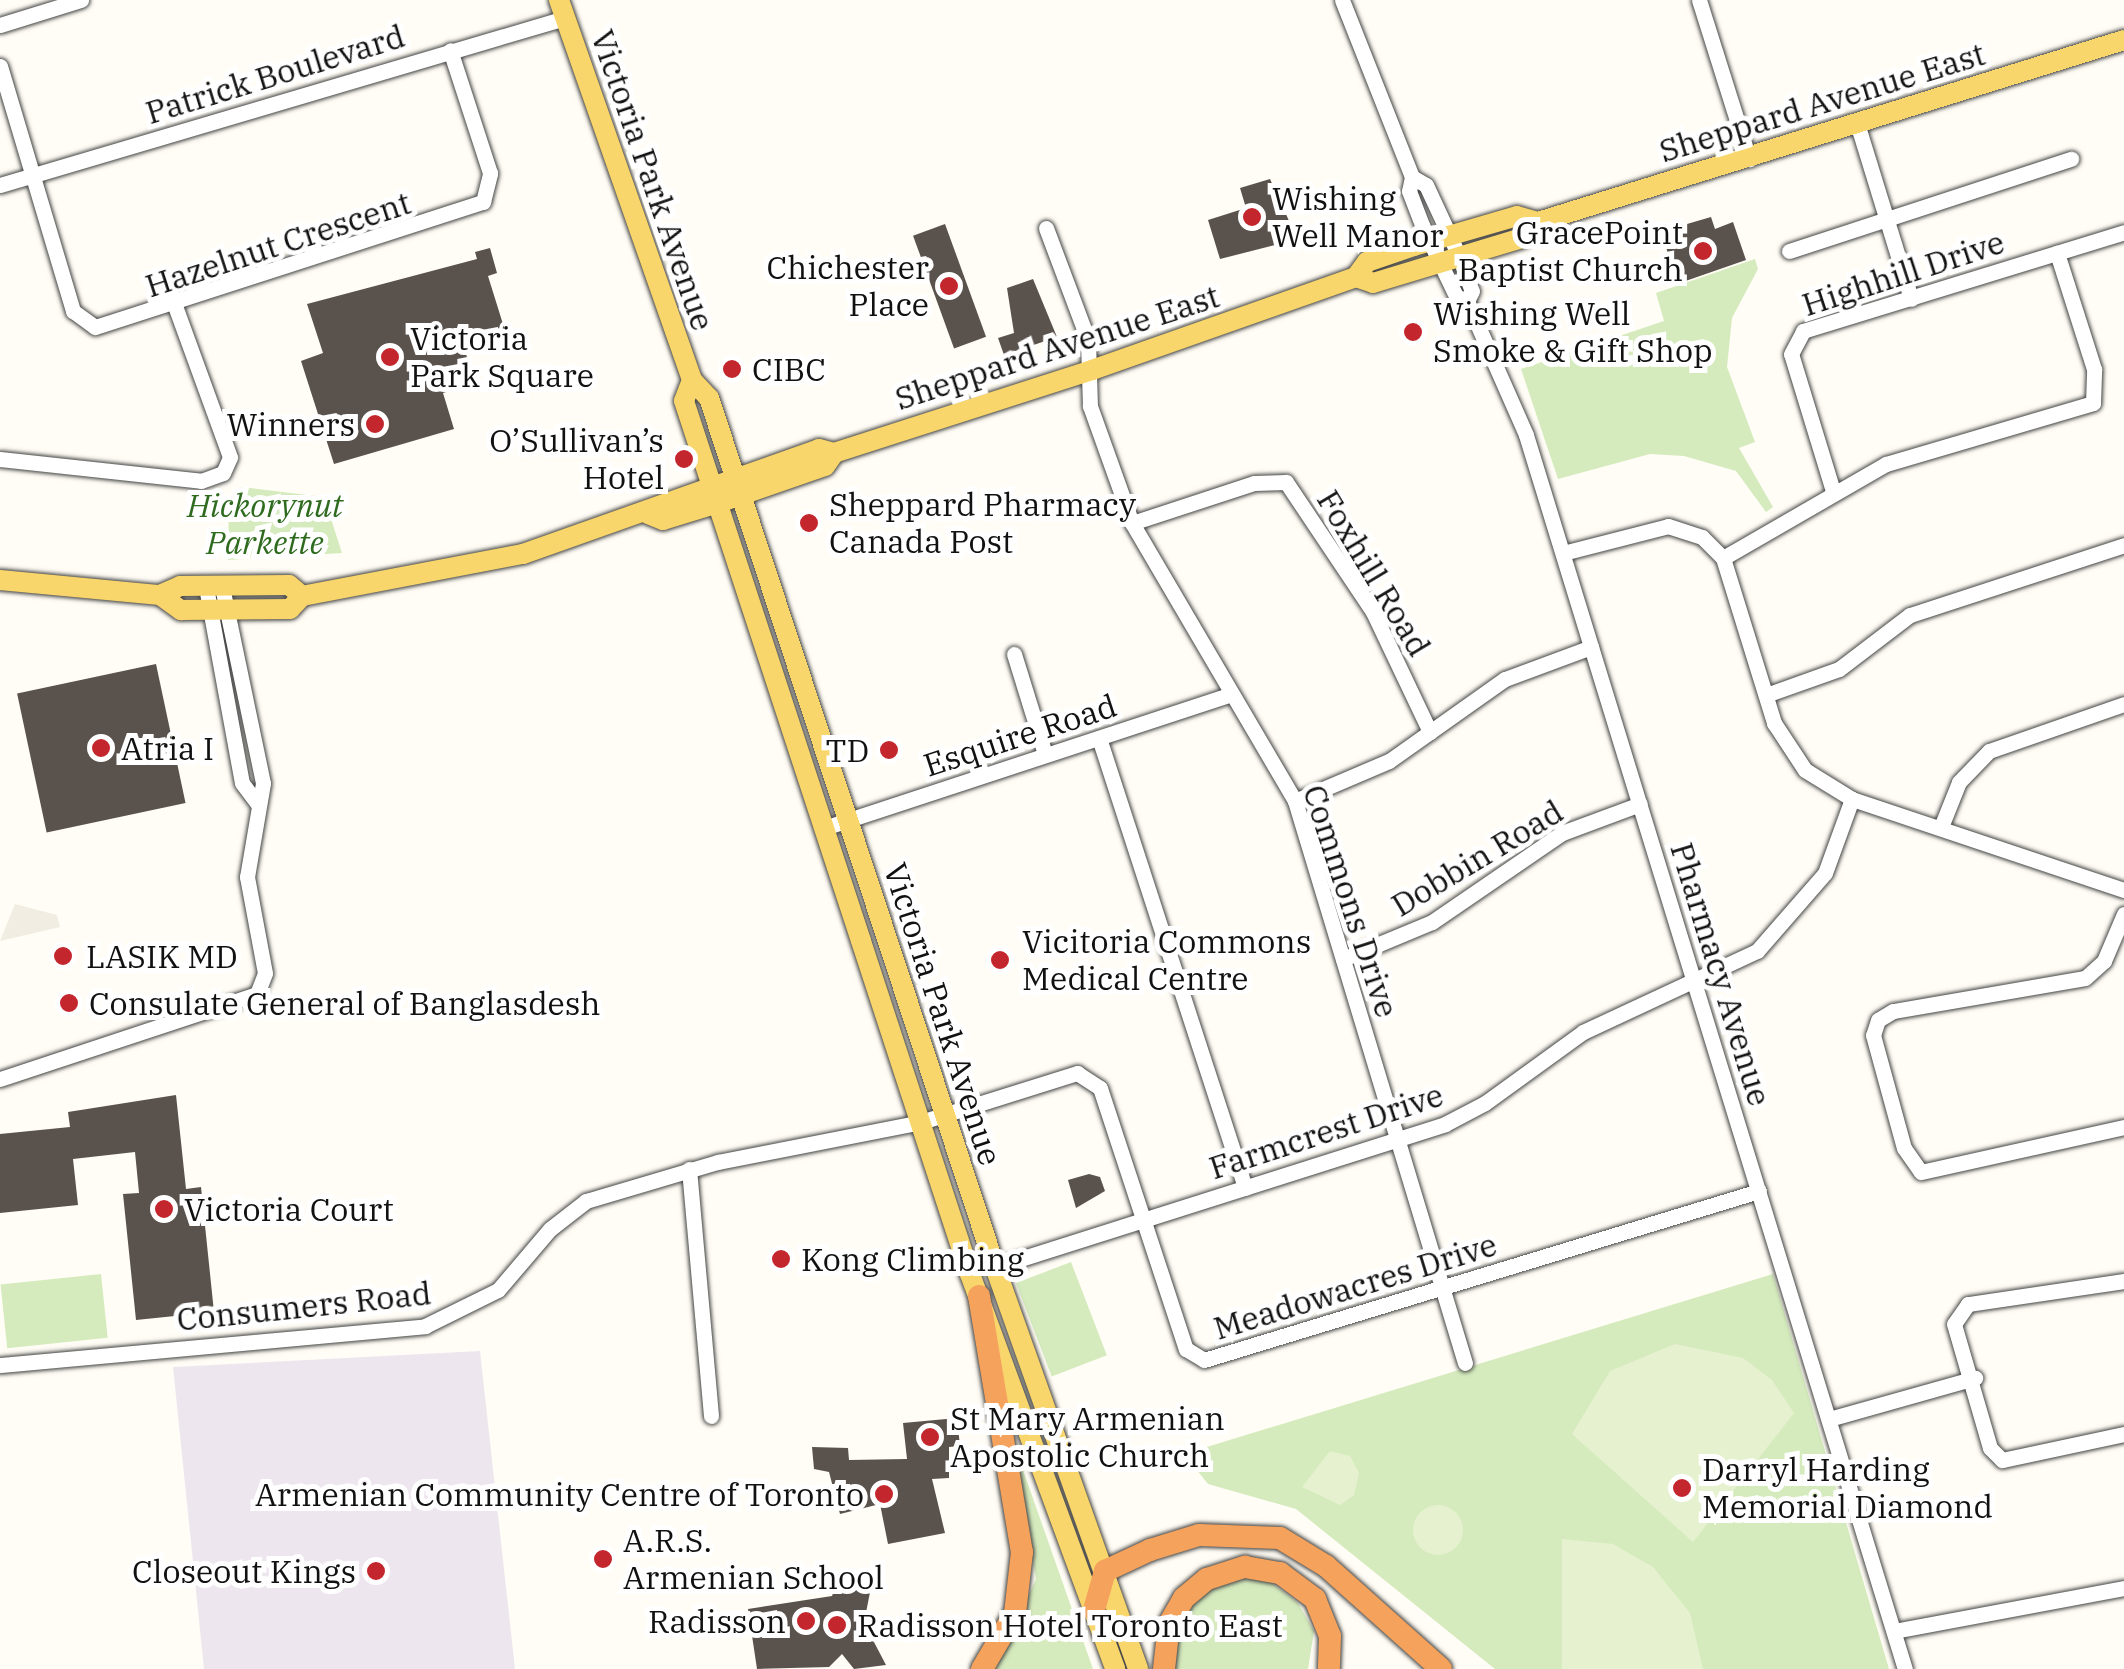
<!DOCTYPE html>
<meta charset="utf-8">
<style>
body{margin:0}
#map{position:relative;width:2124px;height:1669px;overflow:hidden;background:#fffdf5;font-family:"IBM Plex Serif",serif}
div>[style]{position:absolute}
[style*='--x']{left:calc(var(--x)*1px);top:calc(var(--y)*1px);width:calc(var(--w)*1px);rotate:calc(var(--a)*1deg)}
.industrial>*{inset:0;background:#eee6ef}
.green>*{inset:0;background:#d5ebbd;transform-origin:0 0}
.pitch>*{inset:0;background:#e6f2cf}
.round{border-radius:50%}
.plaza>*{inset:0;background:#f1ede2}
.building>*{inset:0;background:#5a524d;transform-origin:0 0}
.roads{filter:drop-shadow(0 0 2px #444) drop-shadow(0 0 2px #444)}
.minor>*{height:15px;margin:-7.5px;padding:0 7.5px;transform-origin:7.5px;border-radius:7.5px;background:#fff}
.major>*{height:20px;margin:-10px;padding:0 10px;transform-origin:10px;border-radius:10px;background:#f9d66b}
.highway>*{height:22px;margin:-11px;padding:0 11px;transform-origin:11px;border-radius:11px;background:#f5a25d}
.dots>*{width:28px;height:28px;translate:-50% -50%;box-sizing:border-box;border:5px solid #fff;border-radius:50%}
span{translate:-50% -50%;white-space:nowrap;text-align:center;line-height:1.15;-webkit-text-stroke:10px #fff;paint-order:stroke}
.street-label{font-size:32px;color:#111}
.poi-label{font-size:32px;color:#111}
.left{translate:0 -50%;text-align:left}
.right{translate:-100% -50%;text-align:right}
.park-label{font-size:32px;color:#2f6b1f;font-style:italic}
</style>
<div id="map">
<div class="industrial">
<i style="clip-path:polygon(480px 1351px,515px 1669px,204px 1669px,173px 1367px)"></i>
</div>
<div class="green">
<i style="clip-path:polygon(1755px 259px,1758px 269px,1732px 318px,1727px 367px,1755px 442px,1739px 448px,1773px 507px,1766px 512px,1736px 471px,1684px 456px,1650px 454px,1558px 479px,1521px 369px,1664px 321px,1656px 293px)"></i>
<i style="clip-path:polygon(241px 487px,324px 497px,342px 553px,228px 560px,229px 498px)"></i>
<i style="left:1071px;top:1262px;width:100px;height:59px;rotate:69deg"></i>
<i style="left:101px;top:1274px;width:64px;height:101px;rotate:84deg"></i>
<i style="clip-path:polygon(1773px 1274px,1889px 1669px,1495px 1669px,1296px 1509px,1208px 1484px,1184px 1454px)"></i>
<i style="clip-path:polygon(1009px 1430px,1093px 1669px,995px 1669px,1036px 1579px)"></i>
<i style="clip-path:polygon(1230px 1574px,1272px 1583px,1298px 1603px,1314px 1631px,1308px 1669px,1169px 1669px,1177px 1618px)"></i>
</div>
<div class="pitch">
<i style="clip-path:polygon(1675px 1344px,1743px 1358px,1772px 1380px,1794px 1413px,1693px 1542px,1572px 1434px,1610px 1371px)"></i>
<i style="clip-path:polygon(1330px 1451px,1350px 1456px,1359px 1473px,1354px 1495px,1340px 1505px,1302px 1487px)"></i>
<i class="round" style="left:1413px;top:1505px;width:50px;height:50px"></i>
<i style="clip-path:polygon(1562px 1539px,1613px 1544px,1653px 1567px,1690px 1613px,1703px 1669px,1562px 1669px)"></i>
</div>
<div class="plaza">
<i style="clip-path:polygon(15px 904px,57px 915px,60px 927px,0 941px)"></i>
</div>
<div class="building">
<i style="clip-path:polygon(1270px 179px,1290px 223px,1274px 228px,1279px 244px,1220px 259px,1208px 220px,1246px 208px,1240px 188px)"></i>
<i style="clip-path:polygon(1711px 217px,1715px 229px,1733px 222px,1746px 260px,1674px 285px,1663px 231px)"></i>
<i style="left:945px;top:224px;width:120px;height:34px;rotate:70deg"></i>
<i style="clip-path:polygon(490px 248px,497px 273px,488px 276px,507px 337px,465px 350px,469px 365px,460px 361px,448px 384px,458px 388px,443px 393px,454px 429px,334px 464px,301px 361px,323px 353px,307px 304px,477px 259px,475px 252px)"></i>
<i style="clip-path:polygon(1033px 279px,1057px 337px,1004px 355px,998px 338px,1014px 333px,1007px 288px)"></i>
<i style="left:156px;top:664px;width:142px;height:142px;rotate:78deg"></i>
<i style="clip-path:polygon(176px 1095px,186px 1189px,201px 1187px,214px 1312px,136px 1320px,123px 1194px,139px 1193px,135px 1152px,73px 1159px,78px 1205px,0 1213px,0 1134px,70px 1127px,68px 1112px)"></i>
<i style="clip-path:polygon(1089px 1174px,1100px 1177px,1105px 1191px,1076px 1208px,1068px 1180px)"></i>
<i style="clip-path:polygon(957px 1418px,960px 1446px,949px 1447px,949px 1478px,932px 1479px,945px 1533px,888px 1544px,880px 1504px,840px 1514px,829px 1472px,814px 1469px,812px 1447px,848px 1448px,849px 1460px,907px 1459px,903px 1423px)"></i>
<i style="clip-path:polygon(840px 1575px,871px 1587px,864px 1623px,886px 1665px,854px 1669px,842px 1654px,829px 1667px,757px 1669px,748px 1609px,832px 1596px)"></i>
</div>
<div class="roads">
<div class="minor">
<i style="--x:1342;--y:0;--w:190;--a:68.4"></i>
<i style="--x:1412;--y:177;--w:14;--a:102"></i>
<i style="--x:1409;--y:191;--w:36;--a:69"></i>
<i style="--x:1422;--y:225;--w:79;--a:64.4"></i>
<i style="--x:1456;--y:296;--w:12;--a:24"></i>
<i style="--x:1467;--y:301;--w:146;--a:66.2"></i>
<i style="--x:1526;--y:435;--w:1291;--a:72.93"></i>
<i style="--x:1699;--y:0;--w:167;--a:72.5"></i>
<i style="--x:0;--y:25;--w:85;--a:-17.2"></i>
<i style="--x:0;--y:66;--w:256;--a:73.4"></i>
<i style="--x:73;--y:311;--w:27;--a:36"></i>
<i style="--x:95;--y:327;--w:408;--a:-17.9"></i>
<i style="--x:483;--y:202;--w:30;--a:-76"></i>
<i style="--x:490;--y:173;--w:129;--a:-108"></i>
<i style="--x:1857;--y:123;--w:184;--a:72.9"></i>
<i style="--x:1412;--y:177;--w:16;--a:30"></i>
<i style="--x:1426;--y:185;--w:78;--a:65.1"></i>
<i style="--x:1459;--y:256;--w:37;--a:70"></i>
<i style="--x:1472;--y:291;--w:11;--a:117"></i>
<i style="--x:0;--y:185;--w:589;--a:-16.47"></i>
<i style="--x:1046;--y:228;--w:120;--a:69.4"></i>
<i style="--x:1088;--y:340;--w:66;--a:88.3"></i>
<i style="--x:1090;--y:406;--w:124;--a:70.3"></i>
<i style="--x:1132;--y:523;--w:322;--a:59.6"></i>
<i style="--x:1295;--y:801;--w:587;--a:73.17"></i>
<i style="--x:1789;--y:251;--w:297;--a:-18.1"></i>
<i style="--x:0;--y:459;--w:202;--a:6.2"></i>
<i style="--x:201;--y:481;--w:23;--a:-20"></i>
<i style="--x:223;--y:473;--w:17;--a:-66"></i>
<i style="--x:230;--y:457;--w:161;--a:-110"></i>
<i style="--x:1833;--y:491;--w:143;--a:-107"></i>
<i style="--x:1791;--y:354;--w:26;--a:-62"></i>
<i style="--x:1803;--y:331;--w:336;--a:-17.1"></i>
<i style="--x:1132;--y:523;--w:128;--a:-18.2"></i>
<i style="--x:1254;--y:483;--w:32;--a:-2"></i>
<i style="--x:1286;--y:482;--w:156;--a:56.2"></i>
<i style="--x:1373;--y:612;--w:133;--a:64.6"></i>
<i style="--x:1563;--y:553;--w:108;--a:-14.4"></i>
<i style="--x:1668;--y:526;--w:36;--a:18"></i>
<i style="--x:1702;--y:537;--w:30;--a:45"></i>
<i style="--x:1723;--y:558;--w:173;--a:72.8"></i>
<i style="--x:1774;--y:723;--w:56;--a:56.6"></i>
<i style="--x:1805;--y:770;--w:55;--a:31.7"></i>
<i style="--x:1852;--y:799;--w:287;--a:18.5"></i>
<i style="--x:1723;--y:558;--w:188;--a:-30"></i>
<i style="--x:1886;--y:464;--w:216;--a:-16.4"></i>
<i style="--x:2093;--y:403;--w:34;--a:-88"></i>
<i style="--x:2094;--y:369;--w:122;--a:-107.7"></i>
<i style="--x:206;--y:587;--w:199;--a:79.6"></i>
<i style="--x:242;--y:783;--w:26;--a:53"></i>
<i style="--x:1014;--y:654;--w:105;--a:72.8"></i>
<i style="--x:1766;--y:695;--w:77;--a:-19.6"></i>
<i style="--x:1839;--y:669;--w:89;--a:-37.3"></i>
<i style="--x:1910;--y:615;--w:225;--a:-18.1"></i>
<i style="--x:1099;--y:738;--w:473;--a:72"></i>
<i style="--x:1295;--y:801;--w:102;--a:-23.1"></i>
<i style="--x:1389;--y:761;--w:142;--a:-35.3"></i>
<i style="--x:1505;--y:679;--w:92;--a:-20.4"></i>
<i style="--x:827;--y:827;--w:423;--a:-18.2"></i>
<i style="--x:1941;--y:827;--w:48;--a:-68.2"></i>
<i style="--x:1959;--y:782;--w:43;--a:-45.9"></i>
<i style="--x:1989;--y:751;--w:143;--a:-19.2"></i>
<i style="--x:2124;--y:914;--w:51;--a:113.1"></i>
<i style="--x:2104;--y:961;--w:25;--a:138"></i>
<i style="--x:2085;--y:978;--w:195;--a:170.2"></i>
<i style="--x:1893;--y:1011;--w:17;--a:149"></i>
<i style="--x:1878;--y:1020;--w:16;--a:108"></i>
<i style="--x:1873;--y:1035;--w:117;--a:74.7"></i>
<i style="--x:1904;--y:1148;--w:29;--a:55"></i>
<i style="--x:1921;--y:1172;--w:208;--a:-12.5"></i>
<i style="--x:1343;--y:959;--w:96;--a:-22.6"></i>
<i style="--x:1432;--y:922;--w:158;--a:-34.4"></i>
<i style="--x:1562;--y:833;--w:83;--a:-20.4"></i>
<i style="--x:0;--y:1079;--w:271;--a:-18.3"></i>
<i style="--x:257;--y:994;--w:22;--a:-69"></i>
<i style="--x:265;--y:973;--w:98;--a:-100.6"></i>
<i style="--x:247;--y:877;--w:95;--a:-80.3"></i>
<i style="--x:263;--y:783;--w:200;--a:-101.8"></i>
<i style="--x:689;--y:1169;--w:248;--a:84.9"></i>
<i style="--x:995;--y:1267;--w:472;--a:-17.6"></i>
<i style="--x:1445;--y:1124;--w:45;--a:-27.7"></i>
<i style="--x:1485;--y:1103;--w:121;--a:-35.9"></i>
<i style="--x:1583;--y:1032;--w:192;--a:-25"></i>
<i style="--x:1757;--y:951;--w:103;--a:-48.9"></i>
<i style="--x:1825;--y:873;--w:79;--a:-70"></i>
<i style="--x:2124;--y:1281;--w:158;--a:171.6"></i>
<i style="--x:1968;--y:1304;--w:24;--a:125"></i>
<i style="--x:1954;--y:1324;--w:129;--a:73.8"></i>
<i style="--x:1990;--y:1448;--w:17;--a:45"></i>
<i style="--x:2002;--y:1460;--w:125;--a:-12"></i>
<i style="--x:0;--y:1365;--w:427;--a:-5.2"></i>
<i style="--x:425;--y:1326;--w:81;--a:-26.3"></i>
<i style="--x:498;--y:1290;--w:80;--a:-49.6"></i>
<i style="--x:550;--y:1229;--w:46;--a:-37.9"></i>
<i style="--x:586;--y:1201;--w:138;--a:-16.5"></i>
<i style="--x:718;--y:1162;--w:207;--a:-11.1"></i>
<i style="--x:921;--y:1122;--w:164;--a:-17.4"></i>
<i style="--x:1077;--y:1073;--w:27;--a:33"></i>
<i style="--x:1100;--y:1088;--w:275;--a:71.8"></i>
<i style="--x:1186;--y:1349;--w:21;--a:31"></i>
<i style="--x:1204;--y:1360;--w:580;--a:-16.94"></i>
<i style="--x:1829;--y:1419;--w:152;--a:-15.7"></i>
<i style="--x:1894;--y:1631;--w:234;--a:-10.6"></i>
</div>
<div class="major">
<i style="--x:559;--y:0;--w:403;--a:70.7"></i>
<i style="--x:692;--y:380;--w:25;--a:47"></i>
<i style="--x:709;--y:398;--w:915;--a:71.78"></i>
<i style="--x:995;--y:1267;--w:427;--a:70.4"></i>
<i style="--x:1356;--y:277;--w:18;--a:19"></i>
<i style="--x:1373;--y:283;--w:156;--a:-16.8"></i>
<i style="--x:1522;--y:238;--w:23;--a:-45"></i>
<i style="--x:1538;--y:222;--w:614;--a:-17.25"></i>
<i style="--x:692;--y:380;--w:22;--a:111"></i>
<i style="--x:684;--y:401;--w:568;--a:71.85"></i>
<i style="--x:861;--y:941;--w:350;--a:71.9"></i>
<i style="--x:970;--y:1274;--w:421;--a:69.8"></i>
<i style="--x:648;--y:514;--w:16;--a:22"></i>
<i style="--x:663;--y:520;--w:58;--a:-17.2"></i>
<i style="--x:718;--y:503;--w:113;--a:-19.1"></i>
<i style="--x:825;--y:466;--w:16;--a:-55"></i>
<i style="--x:0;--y:580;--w:161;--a:5.4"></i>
<i style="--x:160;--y:595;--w:22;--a:-24"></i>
<i style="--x:180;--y:586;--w:109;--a:-0.5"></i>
<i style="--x:289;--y:585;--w:17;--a:40"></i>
<i style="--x:160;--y:595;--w:26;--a:36"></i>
<i style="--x:181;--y:610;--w:109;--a:-0.5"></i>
<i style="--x:290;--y:609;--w:18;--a:-47"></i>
<i style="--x:302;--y:596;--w:225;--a:-10.8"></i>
<i style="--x:523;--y:554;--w:314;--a:-19.5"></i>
<i style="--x:819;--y:449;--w:16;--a:15"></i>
<i style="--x:834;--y:453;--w:271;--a:-17.8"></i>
<i style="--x:1092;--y:370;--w:280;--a:-19.4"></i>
<i style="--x:1356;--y:277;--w:19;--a:-54"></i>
<i style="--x:1367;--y:262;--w:50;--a:-18.8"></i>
<i style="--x:1414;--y:246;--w:107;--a:-16.2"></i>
<i style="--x:1517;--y:216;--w:22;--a:16"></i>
</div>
<div class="highway">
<i style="--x:979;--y:1296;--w:260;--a:80.5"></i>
<i style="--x:1022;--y:1552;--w:61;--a:96.5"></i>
<i style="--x:1015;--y:1613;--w:65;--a:120.5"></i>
<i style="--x:1094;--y:1610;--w:41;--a:-74.2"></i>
<i style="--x:1105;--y:1571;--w:50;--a:-25"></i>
<i style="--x:1150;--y:1550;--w:51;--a:-17"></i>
<i style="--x:1199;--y:1535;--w:81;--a:2.1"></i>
<i style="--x:1280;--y:1538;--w:54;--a:31.3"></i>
<i style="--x:1326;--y:1566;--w:154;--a:41.8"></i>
<i style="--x:1164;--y:1669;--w:45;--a:-83.7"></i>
<i style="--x:1169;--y:1624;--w:30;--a:-60"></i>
<i style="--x:1184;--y:1598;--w:30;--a:-40"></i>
<i style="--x:1207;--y:1579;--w:40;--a:-18"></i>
<i style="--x:1245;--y:1567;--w:36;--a:10"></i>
<i style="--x:1280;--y:1573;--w:44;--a:36.6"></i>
<i style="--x:1315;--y:1599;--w:40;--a:68"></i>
<i style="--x:1330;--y:1636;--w:33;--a:92"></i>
</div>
</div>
<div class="dots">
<i style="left:1252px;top:217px;background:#c4262e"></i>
<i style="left:1703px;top:251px;background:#c4262e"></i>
<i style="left:949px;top:286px;background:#c4262e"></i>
<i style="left:1413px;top:332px;background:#c4262e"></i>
<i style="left:390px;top:357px;background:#c4262e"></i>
<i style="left:732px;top:369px;background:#c4262e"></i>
<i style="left:375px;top:424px;background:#c4262e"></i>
<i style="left:684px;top:459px;background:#c4262e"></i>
<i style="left:809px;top:523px;background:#c4262e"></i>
<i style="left:101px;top:748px;background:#c4262e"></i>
<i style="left:889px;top:750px;background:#c4262e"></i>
<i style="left:63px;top:956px;background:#c4262e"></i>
<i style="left:1000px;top:960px;background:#c4262e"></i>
<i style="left:69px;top:1003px;background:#c4262e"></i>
<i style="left:164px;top:1209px;background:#c4262e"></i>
<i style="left:781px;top:1259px;background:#c4262e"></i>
<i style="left:930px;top:1437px;background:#c4262e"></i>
<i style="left:1682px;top:1488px;background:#c4262e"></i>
<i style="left:884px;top:1494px;background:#c4262e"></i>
<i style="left:603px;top:1559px;background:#c4262e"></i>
<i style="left:376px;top:1571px;background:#c4262e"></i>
<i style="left:806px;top:1621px;background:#c4262e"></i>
<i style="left:837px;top:1625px;background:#c4262e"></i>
</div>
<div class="street-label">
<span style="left:275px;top:74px;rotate:-17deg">Patrick Boulevard</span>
<span style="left:1822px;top:102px;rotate:-17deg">Sheppard Avenue East</span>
<span style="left:653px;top:180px;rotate:71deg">Victoria Park Avenue</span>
<span style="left:278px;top:244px;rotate:-18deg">Hazelnut Crescent</span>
<span style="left:1903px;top:273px;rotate:-18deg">Highhill Drive</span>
<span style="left:1057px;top:347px;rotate:-18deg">Sheppard Avenue East</span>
<span style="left:1374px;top:573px;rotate:59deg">Foxhill Road</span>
<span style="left:1020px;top:735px;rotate:-18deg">Esquire Road</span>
<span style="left:1477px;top:858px;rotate:-31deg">Dobbin Road</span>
<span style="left:1351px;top:901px;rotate:72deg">Commons Drive</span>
<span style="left:1721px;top:974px;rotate:73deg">Pharmacy Avenue</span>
<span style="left:943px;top:1014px;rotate:72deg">Victoria Park Avenue</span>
<span style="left:1326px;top:1131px;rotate:-18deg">Farmcrest Drive</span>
<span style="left:1355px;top:1286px;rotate:-17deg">Meadowacres Drive</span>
<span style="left:304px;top:1306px;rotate:-6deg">Consumers Road</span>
</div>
<div class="poi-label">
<span class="left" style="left:1272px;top:217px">Wishing<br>Well Manor</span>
<span class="right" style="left:1683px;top:251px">GracePoint<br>Baptist Church</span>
<span class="right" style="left:929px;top:286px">Chichester<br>Place</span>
<span class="left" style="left:1433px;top:332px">Wishing Well<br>Smoke &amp; Gift Shop</span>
<span class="left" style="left:410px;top:357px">Victoria<br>Park Square</span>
<span class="left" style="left:752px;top:369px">CIBC</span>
<span class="right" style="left:355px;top:424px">Winners</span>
<span class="right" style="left:664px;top:459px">O’Sullivan’s<br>Hotel</span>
<span class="left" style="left:829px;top:523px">Sheppard Pharmacy<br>Canada Post</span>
<span class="left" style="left:121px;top:748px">Atria I</span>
<span class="right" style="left:869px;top:750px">TD</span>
<span class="left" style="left:1022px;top:960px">Vicitoria Commons<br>Medical Centre</span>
<span class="left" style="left:86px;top:956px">LASIK MD</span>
<span class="left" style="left:89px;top:1003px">Consulate General of Banglasdesh</span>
<span class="left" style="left:184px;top:1209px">Victoria Court</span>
<span class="left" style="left:801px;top:1259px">Kong Climbing</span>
<span class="left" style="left:950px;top:1437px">St Mary Armenian<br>Apostolic Church</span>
<span class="left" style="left:1702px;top:1488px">Darryl Harding<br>Memorial Diamond</span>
<span class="right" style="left:864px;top:1494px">Armenian Community Centre of Toronto</span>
<span class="left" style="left:623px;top:1559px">A.R.S.<br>Armenian School</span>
<span class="right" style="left:356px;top:1571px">Closeout Kings</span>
<span class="right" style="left:786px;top:1621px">Radisson</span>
<span class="left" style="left:857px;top:1625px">Radisson Hotel Toronto East</span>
</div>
<div class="park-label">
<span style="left:265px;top:524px">Hickorynut<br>Parkette</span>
</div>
</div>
